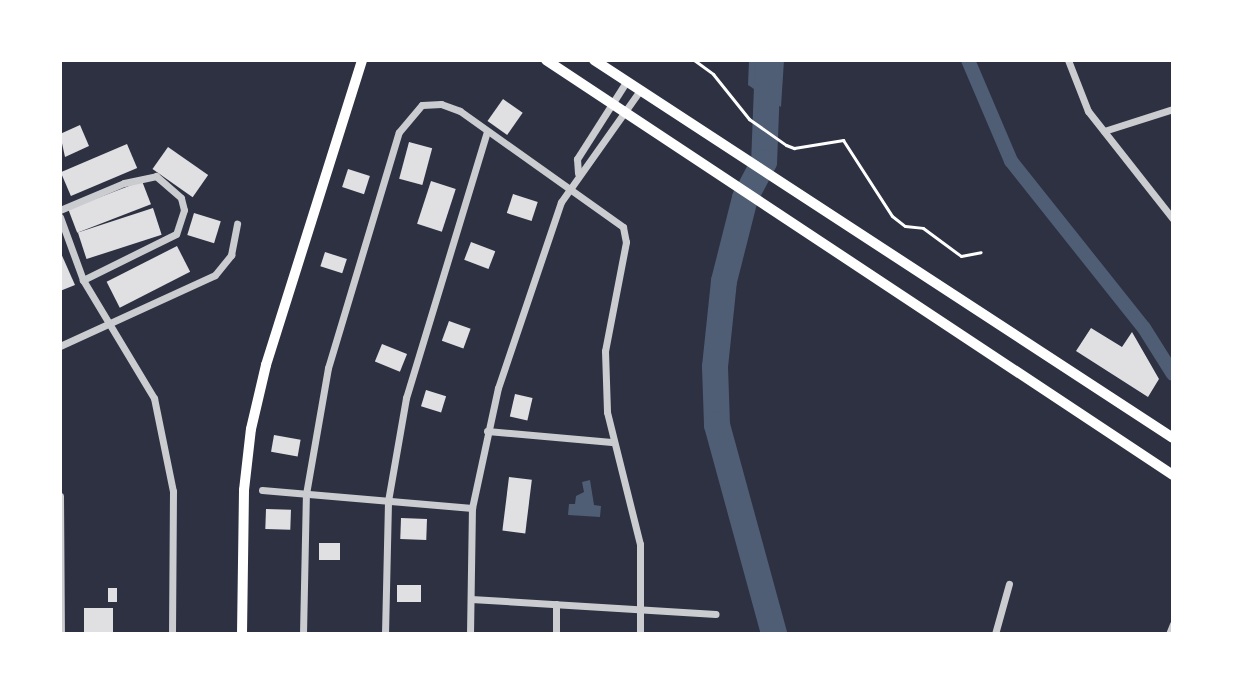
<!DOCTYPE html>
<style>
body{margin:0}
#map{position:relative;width:1233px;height:694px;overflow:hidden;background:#2d3142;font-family:"PT Sans Narrow",sans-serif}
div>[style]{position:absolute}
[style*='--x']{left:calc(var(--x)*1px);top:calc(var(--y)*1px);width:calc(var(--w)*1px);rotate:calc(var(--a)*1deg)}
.water>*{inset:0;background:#4f5d75}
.canal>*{height:14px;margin:-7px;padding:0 7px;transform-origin:7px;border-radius:7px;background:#4f5d75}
.river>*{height:26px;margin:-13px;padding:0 13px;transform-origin:13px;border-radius:13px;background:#4f5d75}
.building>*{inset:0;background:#e0e0e3;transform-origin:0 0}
.path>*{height:3px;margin:-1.5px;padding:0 1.5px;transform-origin:1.5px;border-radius:1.5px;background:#fff}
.minor>*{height:7px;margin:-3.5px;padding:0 3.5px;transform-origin:3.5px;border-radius:3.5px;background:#caccd0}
.secondary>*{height:10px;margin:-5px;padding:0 5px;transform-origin:5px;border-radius:5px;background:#fff}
span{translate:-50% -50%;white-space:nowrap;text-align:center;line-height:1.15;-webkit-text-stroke:8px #fff;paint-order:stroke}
.frame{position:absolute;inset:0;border:62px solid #fff;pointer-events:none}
</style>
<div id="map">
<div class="water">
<i style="clip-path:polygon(749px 60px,784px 60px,781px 107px,748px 85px)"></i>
<i style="clip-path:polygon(590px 480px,594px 505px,601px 506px,600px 517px,568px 515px,569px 504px,575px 504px,576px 496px,584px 492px,582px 482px)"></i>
</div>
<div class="canal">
<i style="--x:968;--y:60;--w:110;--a:66.9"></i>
<i style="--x:1011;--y:161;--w:213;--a:51.5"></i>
<i style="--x:1144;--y:328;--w:54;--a:57.8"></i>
</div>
<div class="river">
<i style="--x:768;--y:60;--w:102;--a:92.2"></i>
<i style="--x:764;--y:162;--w:41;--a:117.8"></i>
<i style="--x:745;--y:198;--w:86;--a:104.2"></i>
<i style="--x:724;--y:281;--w:86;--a:96"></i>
<i style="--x:715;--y:367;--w:58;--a:88"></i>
<i style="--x:717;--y:425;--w:217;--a:74.7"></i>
</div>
<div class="building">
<i style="left:503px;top:99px;width:24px;height:27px;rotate:35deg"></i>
<i style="clip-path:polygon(80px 125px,89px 146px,65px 157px,60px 134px)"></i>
<i style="left:409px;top:142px;width:24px;height:38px;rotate:15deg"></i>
<i style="left:127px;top:144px;width:26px;height:72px;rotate:67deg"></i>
<i style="left:168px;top:147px;width:49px;height:27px;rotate:35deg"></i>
<i style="left:348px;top:169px;width:23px;height:19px;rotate:18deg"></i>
<i style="left:142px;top:181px;width:25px;height:79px;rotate:69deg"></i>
<i style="left:431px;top:181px;width:26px;height:45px;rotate:18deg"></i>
<i style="left:513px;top:194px;width:26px;height:20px;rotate:18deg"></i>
<i style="left:153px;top:208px;width:28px;height:79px;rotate:72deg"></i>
<i style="left:194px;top:213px;width:28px;height:23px;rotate:17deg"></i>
<i style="left:471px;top:242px;width:26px;height:19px;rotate:21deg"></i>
<i style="left:177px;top:246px;width:29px;height:79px;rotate:63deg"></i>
<i style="clip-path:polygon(60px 251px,75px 285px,60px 291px)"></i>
<i style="left:325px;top:252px;width:23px;height:15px;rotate:18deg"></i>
<i style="left:449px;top:321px;width:23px;height:21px;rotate:20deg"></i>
<i style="clip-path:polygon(1091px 328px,1122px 347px,1132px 332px,1159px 379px,1148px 397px,1076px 351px)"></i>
<i style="left:382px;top:344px;width:27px;height:19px;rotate:22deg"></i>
<i style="left:426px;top:390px;width:21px;height:17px;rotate:17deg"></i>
<i style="left:515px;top:394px;width:18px;height:23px;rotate:13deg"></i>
<i style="left:274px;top:435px;width:27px;height:17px;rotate:10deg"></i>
<i style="left:509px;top:477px;width:23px;height:54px;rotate:7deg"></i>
<i style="left:266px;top:509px;width:25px;height:20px;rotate:2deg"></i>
<i style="left:401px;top:518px;width:26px;height:21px;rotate:2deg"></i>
<i style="left:319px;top:543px;width:21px;height:17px"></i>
<i style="left:397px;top:585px;width:24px;height:17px"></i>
<i style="left:108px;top:588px;width:9px;height:14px"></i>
<i style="left:84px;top:608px;width:29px;height:26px"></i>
</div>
<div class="path">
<i style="--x:694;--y:60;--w:24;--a:36"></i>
<i style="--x:713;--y:74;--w:58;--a:51.3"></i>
<i style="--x:749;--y:119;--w:45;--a:35.1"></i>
<i style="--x:786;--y:145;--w:9;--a:21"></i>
<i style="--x:794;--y:148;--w:50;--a:-9.3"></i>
<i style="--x:843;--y:140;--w:90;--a:57.2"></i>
<i style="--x:892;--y:216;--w:16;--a:38"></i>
<i style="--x:905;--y:226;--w:18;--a:6"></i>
<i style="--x:923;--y:228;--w:47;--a:36.4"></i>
<i style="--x:961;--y:256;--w:20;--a:-11"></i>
</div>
<div class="minor">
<i style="--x:1068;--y:60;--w:55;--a:68.6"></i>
<i style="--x:1088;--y:111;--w:137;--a:51.8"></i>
<i style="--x:1104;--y:131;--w:72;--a:-17.7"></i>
<i style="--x:578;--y:173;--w:14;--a:-94"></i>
<i style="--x:577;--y:159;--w:91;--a:-57.5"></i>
<i style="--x:60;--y:210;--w:69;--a:-22.9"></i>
<i style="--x:124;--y:183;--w:33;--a:-12"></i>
<i style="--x:156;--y:176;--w:33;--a:41"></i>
<i style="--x:181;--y:198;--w:12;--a:76"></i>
<i style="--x:184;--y:210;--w:25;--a:108"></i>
<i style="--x:176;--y:234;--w:104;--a:153.7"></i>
<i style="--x:60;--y:217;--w:67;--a:69.9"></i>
<i style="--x:83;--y:280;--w:138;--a:59"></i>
<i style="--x:154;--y:398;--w:95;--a:78.5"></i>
<i style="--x:173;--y:491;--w:143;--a:90.4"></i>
<i style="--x:60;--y:346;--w:170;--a:-24.6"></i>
<i style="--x:215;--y:275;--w:26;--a:-51"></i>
<i style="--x:231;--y:255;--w:32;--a:-79"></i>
<i style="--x:487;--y:431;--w:125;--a:5"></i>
<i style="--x:262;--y:490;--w:211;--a:4.9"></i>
<i style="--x:60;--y:496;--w:138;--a:89.6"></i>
<i style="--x:471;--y:599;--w:245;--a:3.5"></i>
<i style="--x:556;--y:604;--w:30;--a:90"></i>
<i style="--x:303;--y:634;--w:140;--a:-88.8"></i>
<i style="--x:306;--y:494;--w:128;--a:-80.1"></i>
<i style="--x:328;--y:368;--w:246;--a:-73.3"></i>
<i style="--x:399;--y:132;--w:35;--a:-50"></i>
<i style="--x:422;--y:105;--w:19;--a:-3"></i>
<i style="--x:441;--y:104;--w:20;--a:20"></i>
<i style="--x:460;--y:111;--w:200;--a:35.4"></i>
<i style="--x:623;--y:227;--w:15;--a:79"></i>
<i style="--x:626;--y:242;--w:111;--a:100.9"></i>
<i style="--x:605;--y:351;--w:61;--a:88.1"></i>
<i style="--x:607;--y:412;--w:136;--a:76"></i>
<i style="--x:640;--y:544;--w:90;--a:90"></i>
<i style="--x:385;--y:634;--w:133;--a:-88.7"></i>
<i style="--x:388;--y:501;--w:105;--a:-80.1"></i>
<i style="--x:406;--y:398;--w:279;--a:-73.1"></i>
<i style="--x:470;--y:634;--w:126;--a:-89.1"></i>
<i style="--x:472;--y:508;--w:123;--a:-77.8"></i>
<i style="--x:498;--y:388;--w:196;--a:-71.3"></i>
<i style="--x:561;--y:202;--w:135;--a:-54.7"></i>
<i style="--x:995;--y:634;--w:52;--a:-74.4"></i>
<i style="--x:1169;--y:634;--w:11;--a:-68"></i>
</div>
<div class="secondary">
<i style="--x:546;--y:60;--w:752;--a:33.5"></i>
<i style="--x:594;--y:60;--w:691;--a:33.14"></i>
<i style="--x:242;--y:634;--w:144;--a:-89.2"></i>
<i style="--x:244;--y:490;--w:61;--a:-83.5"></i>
<i style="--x:251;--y:429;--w:66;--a:-76.8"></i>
<i style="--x:266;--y:365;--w:320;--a:-72.5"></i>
</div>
<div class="frame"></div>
</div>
